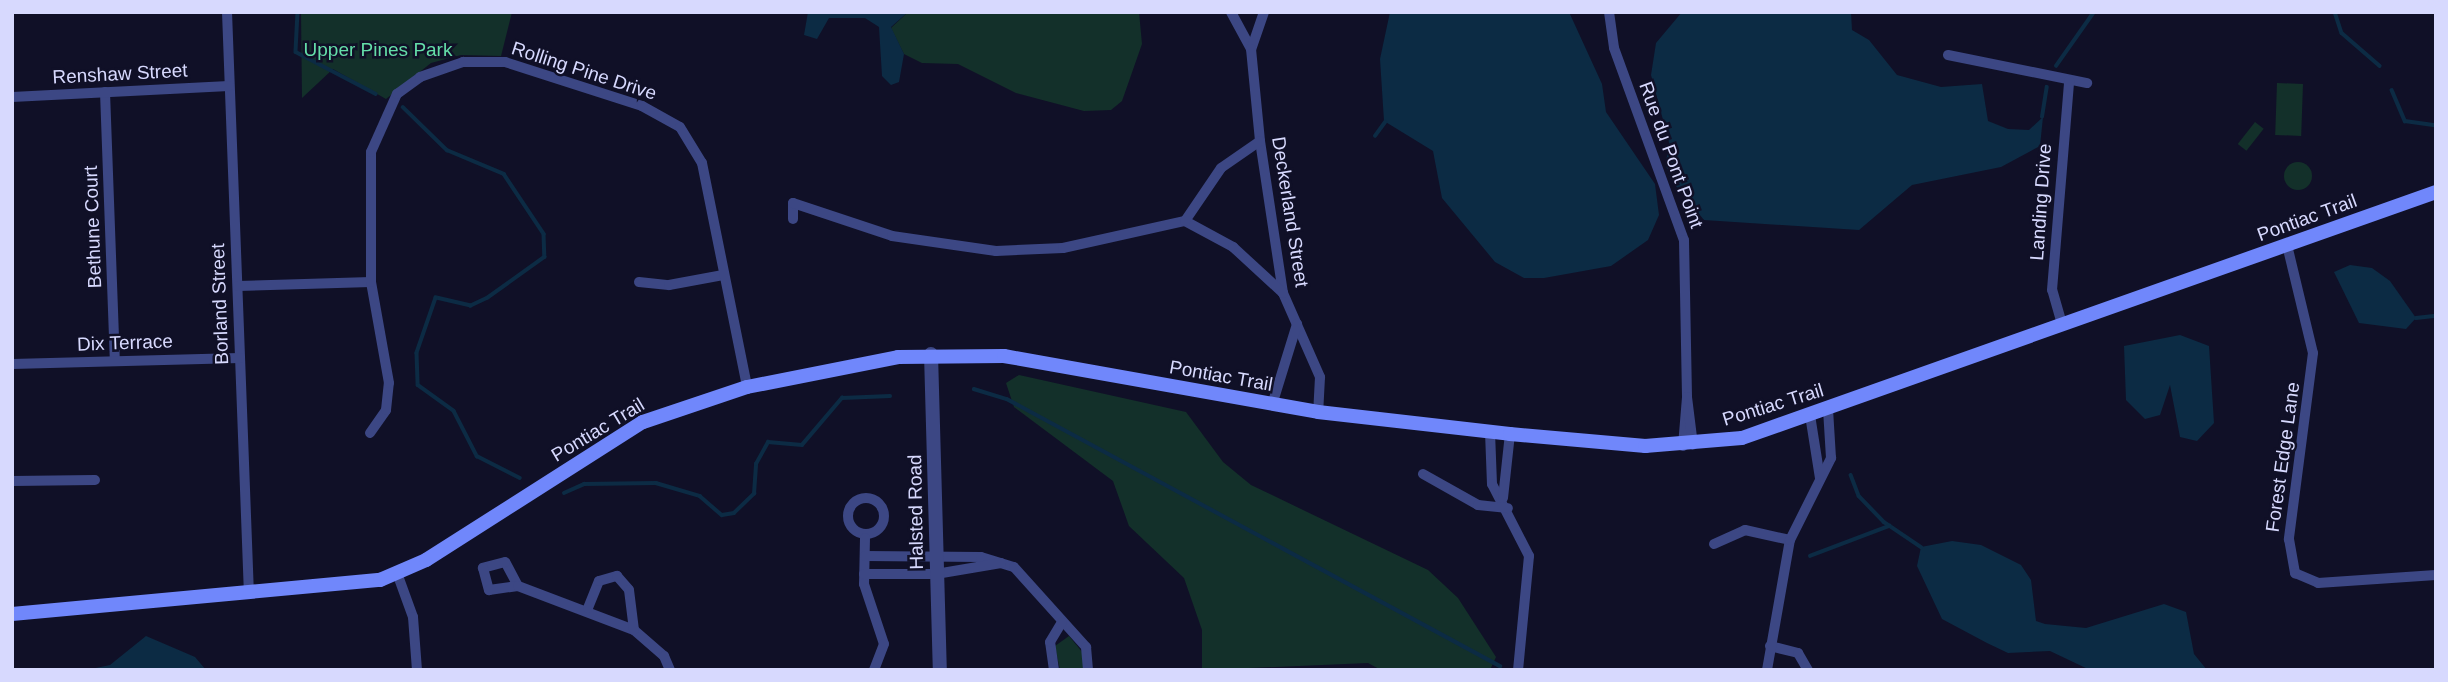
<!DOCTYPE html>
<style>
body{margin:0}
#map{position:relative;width:2448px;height:682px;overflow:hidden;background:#101027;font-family:Arial,sans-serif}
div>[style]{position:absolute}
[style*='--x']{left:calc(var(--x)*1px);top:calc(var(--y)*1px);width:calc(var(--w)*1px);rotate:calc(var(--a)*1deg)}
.green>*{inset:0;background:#13302a;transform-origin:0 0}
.round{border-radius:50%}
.water>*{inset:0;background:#0c2b44}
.stream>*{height:3.5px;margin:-1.75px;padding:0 1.75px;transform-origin:1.75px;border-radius:1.75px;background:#0c2b44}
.minor>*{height:10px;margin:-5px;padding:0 5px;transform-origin:5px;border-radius:5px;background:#3c4784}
.minor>.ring{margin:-5px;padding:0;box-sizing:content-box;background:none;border:10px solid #3c4784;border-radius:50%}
.tertiary>*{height:14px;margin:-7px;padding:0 7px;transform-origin:7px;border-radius:7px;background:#3c4784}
.secondary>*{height:14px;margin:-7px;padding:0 7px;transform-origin:7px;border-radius:7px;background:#7087fb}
span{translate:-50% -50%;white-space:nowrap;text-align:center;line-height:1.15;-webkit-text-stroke:5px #101027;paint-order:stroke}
.park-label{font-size:19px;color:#64dda8}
.street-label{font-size:19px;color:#d7d9fe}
.frame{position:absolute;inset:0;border:14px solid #d7d9fe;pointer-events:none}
</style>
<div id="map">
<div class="green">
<i style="clip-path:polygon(301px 12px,512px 12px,501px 56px,461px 55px,431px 63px,386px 99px,333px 69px,302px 98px)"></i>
<i style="clip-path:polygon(908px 12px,1139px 12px,1142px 44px,1122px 101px,1111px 110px,1084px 111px,1016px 93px,958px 64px,922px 63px,904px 54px,891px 28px)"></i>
<i style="left:2277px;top:83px;width:26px;height:52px;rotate:2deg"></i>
<i style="left:2255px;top:122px;width:11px;height:28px;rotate:38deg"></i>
<i class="round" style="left:2284px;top:162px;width:28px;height:28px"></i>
<i style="clip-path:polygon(1019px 375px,1186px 412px,1223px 462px,1251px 485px,1428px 570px,1458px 598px,1496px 657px,1490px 670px,1381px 670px,1368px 663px,1202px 670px,1202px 630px,1184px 578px,1129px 526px,1113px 481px,1014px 407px,1006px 383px)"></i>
<i style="clip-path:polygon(1069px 636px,1083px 653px,1083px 670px,1060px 670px,1055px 646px)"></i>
</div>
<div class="water">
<i style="clip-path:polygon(808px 12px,908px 12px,891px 27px,904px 54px,899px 82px,891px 85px,882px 76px,879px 27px,865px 18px,829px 18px,817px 39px,804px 35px)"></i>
<i style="clip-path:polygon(1390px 12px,1569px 12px,1602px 84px,1606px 112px,1655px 184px,1659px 215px,1648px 240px,1611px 266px,1544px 278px,1524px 278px,1495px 262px,1442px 198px,1433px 151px,1384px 121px,1380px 59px)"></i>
<i style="clip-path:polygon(1682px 12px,1851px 12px,1852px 30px,1869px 40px,1897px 75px,1941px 87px,1982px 84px,1988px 121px,2008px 129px,2029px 130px,2043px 117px,2040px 146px,2001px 167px,1912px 185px,1859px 230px,1704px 220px,1671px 180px,1665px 163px,1670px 146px,1651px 75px,1656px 43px)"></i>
<i style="clip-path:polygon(2350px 265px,2372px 268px,2390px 281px,2416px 318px,2406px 329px,2359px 323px,2334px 272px)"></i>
<i style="clip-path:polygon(2180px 335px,2209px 346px,2214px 423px,2197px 441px,2180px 437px,2170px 385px,2160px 415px,2145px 419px,2126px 400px,2124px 346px)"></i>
<i style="clip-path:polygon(1952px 541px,1981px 545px,2021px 565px,2031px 580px,2036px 621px,2045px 624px,2086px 628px,2164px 604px,2186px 612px,2194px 654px,2207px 670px,2090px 670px,2050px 651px,2008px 653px,1987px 643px,1942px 619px,1917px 566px,1921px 547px)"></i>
<i style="clip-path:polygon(146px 636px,195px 657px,206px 670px,86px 670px,110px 665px)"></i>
</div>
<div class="stream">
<i style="--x:298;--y:12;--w:40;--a:92.9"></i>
<i style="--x:296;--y:52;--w:90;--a:27.7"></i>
<i style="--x:2335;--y:12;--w:22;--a:72"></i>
<i style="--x:2342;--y:33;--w:50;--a:41"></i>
<i style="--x:2056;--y:66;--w:66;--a:-54.9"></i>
<i style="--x:2392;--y:90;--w:34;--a:67"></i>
<i style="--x:2405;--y:121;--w:30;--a:8"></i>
<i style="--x:403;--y:107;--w:62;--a:44.3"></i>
<i style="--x:447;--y:150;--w:62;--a:22.8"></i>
<i style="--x:504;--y:174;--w:72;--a:56.3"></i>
<i style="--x:544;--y:234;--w:23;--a:88"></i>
<i style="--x:545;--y:257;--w:70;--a:144.3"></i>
<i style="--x:488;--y:298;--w:19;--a:155"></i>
<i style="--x:471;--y:306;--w:36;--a:-167"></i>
<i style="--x:436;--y:298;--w:58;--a:109.1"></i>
<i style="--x:417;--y:353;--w:32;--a:88"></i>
<i style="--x:418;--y:385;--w:44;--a:35.8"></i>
<i style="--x:454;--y:411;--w:51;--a:62.9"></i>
<i style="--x:477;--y:456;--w:48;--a:27.1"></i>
<i style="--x:2042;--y:117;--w:30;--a:-81"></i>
<i style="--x:1375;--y:136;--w:17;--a:-54"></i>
<i style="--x:2416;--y:318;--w:20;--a:-6"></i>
<i style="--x:974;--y:389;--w:34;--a:17"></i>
<i style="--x:1007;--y:399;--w:561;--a:28.44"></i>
<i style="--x:1851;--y:475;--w:22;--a:69"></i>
<i style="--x:1859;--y:496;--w:36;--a:46"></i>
<i style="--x:1884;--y:522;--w:45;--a:34"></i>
<i style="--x:564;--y:493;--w:22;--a:-24"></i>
<i style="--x:584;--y:484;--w:72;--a:-0.8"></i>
<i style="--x:656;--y:483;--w:46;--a:16.5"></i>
<i style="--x:700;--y:496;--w:29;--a:41"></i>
<i style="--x:722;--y:515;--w:12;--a:-9"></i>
<i style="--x:734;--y:513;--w:28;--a:-44"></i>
<i style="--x:754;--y:494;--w:30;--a:-86"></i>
<i style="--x:756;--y:464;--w:25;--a:-61"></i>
<i style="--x:768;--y:442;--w:34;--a:5"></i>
<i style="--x:802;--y:445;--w:62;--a:-49.6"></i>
<i style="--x:842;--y:398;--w:48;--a:-2.4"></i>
<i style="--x:1810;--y:556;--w:85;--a:-20.8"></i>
</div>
<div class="minor">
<i style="--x:227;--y:12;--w:582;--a:87.84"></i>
<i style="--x:1231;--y:12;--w:42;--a:61.6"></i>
<i style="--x:1264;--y:12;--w:39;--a:109"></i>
<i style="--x:1251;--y:49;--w:92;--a:84.4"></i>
<i style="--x:1260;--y:141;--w:154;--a:81.4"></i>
<i style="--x:1283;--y:293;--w:92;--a:66.2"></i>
<i style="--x:1320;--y:377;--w:35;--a:93"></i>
<i style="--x:1609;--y:12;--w:36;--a:82"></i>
<i style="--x:1614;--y:48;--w:204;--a:70"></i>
<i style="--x:1684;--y:240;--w:157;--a:88.9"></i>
<i style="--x:1948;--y:55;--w:142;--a:11.4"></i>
<i style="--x:105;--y:92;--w:269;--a:87.9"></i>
<i style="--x:12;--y:97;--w:217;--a:-2.9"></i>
<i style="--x:793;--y:219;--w:16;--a:-90"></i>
<i style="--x:793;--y:203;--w:104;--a:18.4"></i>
<i style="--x:892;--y:236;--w:105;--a:8.2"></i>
<i style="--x:996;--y:251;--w:67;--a:-2.6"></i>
<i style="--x:1063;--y:248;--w:125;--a:-12.5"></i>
<i style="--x:1185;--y:221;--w:55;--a:28.4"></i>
<i style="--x:1233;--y:247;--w:68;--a:42.6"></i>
<i style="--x:1185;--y:221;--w:64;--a:-55.8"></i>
<i style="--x:1221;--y:168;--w:47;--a:-34.7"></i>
<i style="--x:2287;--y:245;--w:111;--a:76.5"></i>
<i style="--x:2313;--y:353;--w:188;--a:97.4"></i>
<i style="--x:2289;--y:539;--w:35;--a:80"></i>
<i style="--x:2295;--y:573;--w:25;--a:23"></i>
<i style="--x:2318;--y:583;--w:118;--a:-3.9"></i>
<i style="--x:639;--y:282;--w:30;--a:6"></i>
<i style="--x:669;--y:285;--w:55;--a:-10.5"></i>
<i style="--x:238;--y:286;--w:133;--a:-1.7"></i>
<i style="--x:2062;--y:324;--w:35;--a:-106"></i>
<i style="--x:2052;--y:290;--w:210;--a:-85.3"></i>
<i style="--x:12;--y:364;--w:228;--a:-1.5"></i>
<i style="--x:1272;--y:405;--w:85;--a:-72.8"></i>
<i style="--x:1810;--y:415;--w:64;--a:81"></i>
<i style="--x:1490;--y:432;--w:52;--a:87.8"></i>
<i style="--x:1492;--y:484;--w:81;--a:62.8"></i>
<i style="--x:1529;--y:556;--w:115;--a:95.5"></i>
<i style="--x:370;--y:433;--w:28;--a:-55"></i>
<i style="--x:386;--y:410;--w:27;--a:-84"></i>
<i style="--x:389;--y:383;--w:103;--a:-100.1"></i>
<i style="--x:371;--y:282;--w:130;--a:-90"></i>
<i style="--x:371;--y:152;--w:64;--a:-65.9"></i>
<i style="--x:397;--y:94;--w:29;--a:-36"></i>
<i style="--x:420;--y:77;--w:46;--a:-19.2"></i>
<i style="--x:463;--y:62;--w:42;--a:0"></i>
<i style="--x:505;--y:62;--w:144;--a:17.8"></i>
<i style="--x:642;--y:106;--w:43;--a:28.9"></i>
<i style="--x:680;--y:127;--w:42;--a:58.6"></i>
<i style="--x:702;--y:163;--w:228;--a:78.6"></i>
<i style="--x:1683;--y:446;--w:49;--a:-85.3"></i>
<i style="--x:1687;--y:397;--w:48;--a:82.9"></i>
<i style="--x:1423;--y:474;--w:63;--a:29.4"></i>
<i style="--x:1478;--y:505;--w:30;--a:6"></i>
<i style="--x:12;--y:481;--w:83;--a:-0.7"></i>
<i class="ring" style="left:848px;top:498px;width:26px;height:26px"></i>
<i style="--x:1503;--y:498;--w:64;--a:-83.8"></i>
<i style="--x:865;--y:538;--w:46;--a:91.2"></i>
<i style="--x:864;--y:584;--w:63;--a:71.6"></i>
<i style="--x:884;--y:644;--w:28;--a:111"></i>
<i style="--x:1714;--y:544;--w:34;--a:-24"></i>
<i style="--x:1745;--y:530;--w:46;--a:12.5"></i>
<i style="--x:865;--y:556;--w:116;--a:0.5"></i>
<i style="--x:981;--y:557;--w:34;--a:17"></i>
<i style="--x:1014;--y:567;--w:108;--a:48"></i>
<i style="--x:1086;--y:647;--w:23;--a:85"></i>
<i style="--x:397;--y:573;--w:47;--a:70"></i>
<i style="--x:413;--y:617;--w:53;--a:85.7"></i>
<i style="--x:864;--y:574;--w:72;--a:0"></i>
<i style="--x:936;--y:574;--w:66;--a:-9.6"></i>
<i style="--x:518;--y:586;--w:27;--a:-118"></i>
<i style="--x:505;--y:562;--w:23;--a:165"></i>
<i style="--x:483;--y:568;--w:23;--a:75"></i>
<i style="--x:489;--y:590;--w:29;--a:-8"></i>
<i style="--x:518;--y:586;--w:124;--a:20.8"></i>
<i style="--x:634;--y:630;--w:40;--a:41"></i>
<i style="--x:664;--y:656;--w:15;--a:67"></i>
<i style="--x:588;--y:608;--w:29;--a:-68"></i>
<i style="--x:599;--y:581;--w:19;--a:-16"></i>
<i style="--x:617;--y:576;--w:18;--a:49"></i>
<i style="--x:629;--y:590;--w:40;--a:82.9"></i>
<i style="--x:1770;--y:646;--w:29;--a:14"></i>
<i style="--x:1798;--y:653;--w:20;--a:60"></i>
<i style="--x:1054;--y:670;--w:28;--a:-98"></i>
<i style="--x:1050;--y:642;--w:23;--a:-59"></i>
<i style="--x:1767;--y:670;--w:132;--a:-80"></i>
<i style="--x:1790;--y:540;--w:92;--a:-63.4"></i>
<i style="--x:1831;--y:458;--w:49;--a:-93.5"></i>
</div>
<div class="tertiary">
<i style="--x:931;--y:354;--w:316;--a:88.4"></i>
</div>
<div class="secondary">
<i style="--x:12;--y:614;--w:370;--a:-5.3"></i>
<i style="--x:380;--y:580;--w:50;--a:-23.5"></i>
<i style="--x:426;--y:560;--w:257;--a:-32.5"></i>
<i style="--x:643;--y:422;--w:110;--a:-18.6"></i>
<i style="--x:747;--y:387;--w:154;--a:-11.2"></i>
<i style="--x:898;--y:357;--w:106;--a:-0.5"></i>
<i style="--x:1004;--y:356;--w:319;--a:10.1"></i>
<i style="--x:1318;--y:412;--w:193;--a:6.5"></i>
<i style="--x:1510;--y:434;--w:136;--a:5.1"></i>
<i style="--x:1645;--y:446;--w:97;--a:-4.7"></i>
<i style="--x:1742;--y:438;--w:736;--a:-19.52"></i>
</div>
<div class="park-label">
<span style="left:378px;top:50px">Upper Pines Park</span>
</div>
<div class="street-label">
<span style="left:584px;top:71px;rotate:18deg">Rolling Pine Drive</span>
<span style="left:120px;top:74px;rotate:-3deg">Renshaw Street</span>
<span style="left:1671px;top:155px;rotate:70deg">Rue du Pont Point</span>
<span style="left:2041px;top:202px;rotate:-86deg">Landing Drive</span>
<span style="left:1290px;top:212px;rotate:81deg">Deckerland Street</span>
<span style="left:2307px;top:218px;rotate:-20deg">Pontiac Trail</span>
<span style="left:93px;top:227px;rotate:-92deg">Bethune Court</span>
<span style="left:220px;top:304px;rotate:-92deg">Borland Street</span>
<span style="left:125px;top:343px;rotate:-2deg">Dix Terrace</span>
<span style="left:1221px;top:376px;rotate:10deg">Pontiac Trail</span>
<span style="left:1773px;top:405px;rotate:-17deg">Pontiac Trail</span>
<span style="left:598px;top:430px;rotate:-31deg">Pontiac Trail</span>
<span style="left:2283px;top:457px;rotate:-82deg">Forest Edge Lane</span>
<span style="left:916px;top:512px;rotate:-91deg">Halsted Road</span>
</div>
<div class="frame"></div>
</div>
